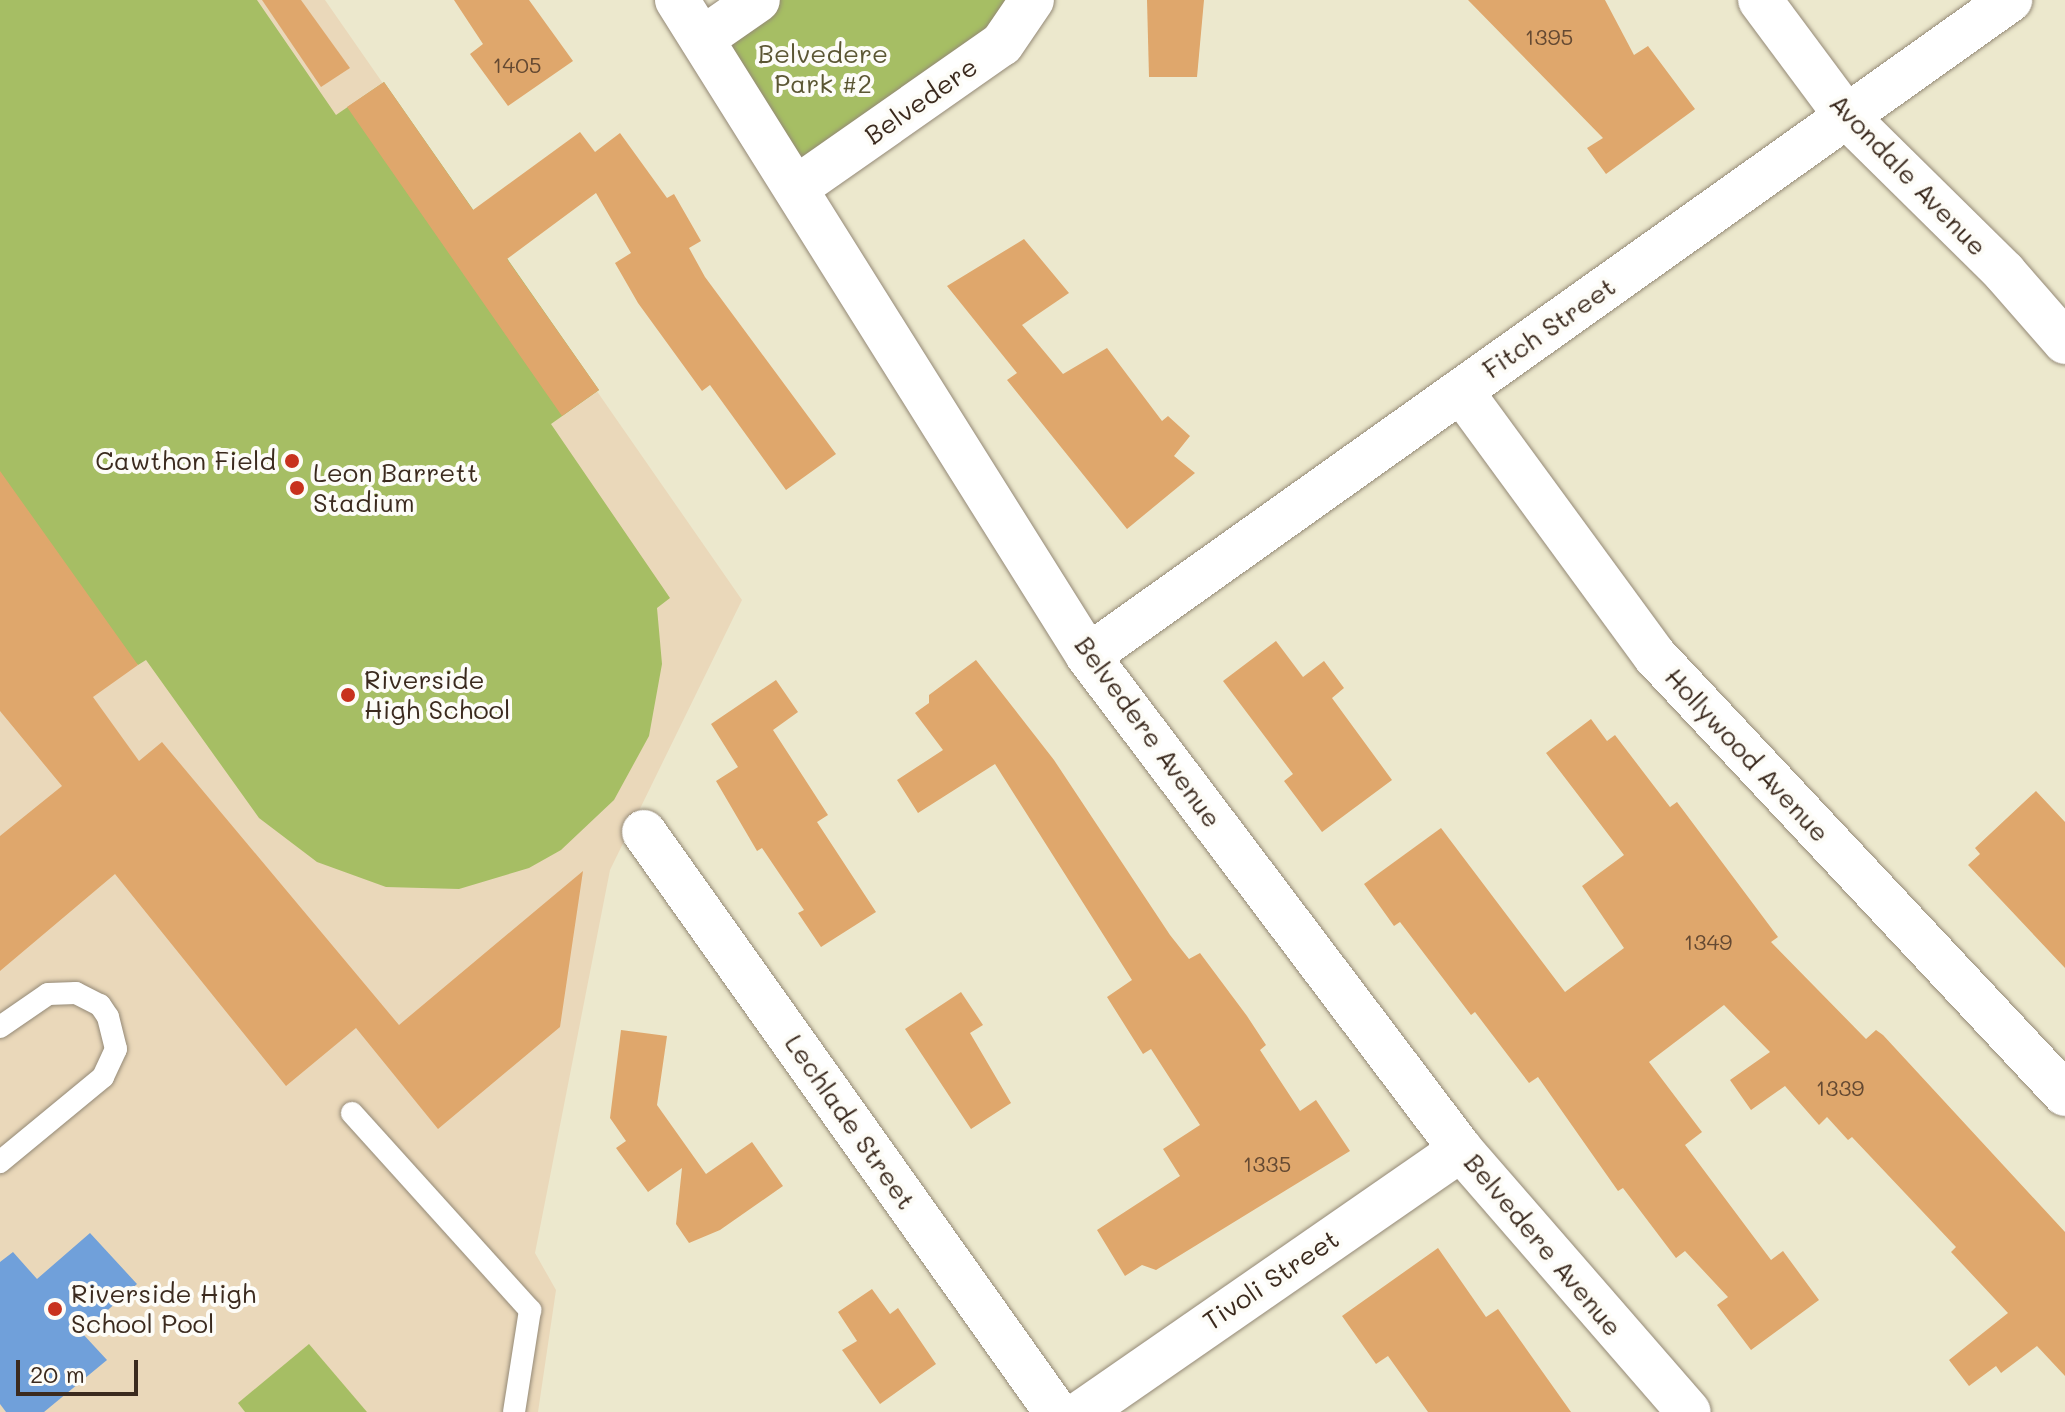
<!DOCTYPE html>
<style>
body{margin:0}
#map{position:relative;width:2065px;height:1412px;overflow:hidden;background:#ece8cd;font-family:Mali,sans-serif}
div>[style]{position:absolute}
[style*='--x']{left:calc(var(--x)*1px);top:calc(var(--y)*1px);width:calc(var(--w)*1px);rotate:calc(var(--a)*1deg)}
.built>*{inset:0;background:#ead8ba}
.green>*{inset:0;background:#a6be64}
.water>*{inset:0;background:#70a0da}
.building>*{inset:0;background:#dfa76c}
.roads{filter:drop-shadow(0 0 2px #948976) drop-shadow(0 0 2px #948976)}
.lane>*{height:22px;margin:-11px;padding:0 11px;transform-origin:11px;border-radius:11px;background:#fff}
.street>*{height:44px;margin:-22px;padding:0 22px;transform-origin:22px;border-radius:22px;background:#fff}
.dots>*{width:22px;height:22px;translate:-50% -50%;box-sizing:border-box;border:4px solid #fdfcf7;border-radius:50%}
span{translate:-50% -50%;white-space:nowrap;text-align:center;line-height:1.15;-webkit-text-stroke:8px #fdfcf7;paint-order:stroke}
.number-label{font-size:22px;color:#644932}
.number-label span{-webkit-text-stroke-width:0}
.park-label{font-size:26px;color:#5b5633}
.street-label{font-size:26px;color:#3b2a1e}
.poi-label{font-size:26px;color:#3b2a1e}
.right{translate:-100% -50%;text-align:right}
.left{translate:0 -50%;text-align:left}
.scale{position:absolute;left:16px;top:1360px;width:122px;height:36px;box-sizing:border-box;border:4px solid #3b2a1e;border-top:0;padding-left:10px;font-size:24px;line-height:28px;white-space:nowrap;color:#3b2a1e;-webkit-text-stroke:6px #fdfcf7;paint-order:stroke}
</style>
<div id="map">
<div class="built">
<i style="clip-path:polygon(0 0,325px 0,742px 600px,610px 870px,535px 1253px,556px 1290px,538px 1412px,0 1412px)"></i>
</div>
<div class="green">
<i style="clip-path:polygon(0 0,257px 0,336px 115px,384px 82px,599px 390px,551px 424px,670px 598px,657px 608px,662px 664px,649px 736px,614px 800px,561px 850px,529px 868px,459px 889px,386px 887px,317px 862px,259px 818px,146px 660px,138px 665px,0 552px)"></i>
<i style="clip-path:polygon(768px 0,1015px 0,1016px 8px,801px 166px,715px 33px)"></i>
<i style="clip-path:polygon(309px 1344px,367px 1412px,245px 1412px,238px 1403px)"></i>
</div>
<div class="water">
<i style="clip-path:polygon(90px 1233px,137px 1284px,82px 1333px,107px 1360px,44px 1412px,6px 1412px,0 1404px,0 1262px,13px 1252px,37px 1279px)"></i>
</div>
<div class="building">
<i style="clip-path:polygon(262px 0,301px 0,350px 68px,321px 87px)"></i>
<i style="clip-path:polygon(454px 0,529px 0,573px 61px,508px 106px,470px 54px,483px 44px)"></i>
<i style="clip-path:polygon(1147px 0,1204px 0,1197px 77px,1149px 77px)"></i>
<i style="clip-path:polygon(1468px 0,1605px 0,1634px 55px,1648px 46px,1695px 109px,1606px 174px,1587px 148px,1603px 138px)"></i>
<i style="clip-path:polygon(384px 82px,473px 210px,580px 132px,595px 152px,620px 133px,667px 198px,674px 194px,701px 241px,689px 248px,705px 277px,836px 454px,786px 490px,710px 385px,702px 391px,638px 303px,615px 263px,631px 253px,596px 193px,507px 259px,599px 390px,562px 416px,347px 107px)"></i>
<i style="clip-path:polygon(1024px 239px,1069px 293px,1022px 325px,1063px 374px,1107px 348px,1162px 421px,1168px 416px,1190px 436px,1174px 456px,1195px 473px,1127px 529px,1007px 380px,1017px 373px,947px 286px)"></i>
<i style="clip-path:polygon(0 471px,138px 665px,93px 697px,139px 761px,162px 742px,399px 1025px,583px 871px,560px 1027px,438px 1129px,356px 1028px,286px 1086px,115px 874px,0 971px,0 836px,62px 786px,0 711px)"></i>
<i style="clip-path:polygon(1276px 641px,1303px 677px,1324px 661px,1344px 688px,1332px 698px,1392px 780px,1322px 832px,1284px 781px,1293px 774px,1223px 681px)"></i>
<i style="clip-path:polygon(976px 660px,1054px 760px,1170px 935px,1189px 959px,1200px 953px,1247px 1016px,1266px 1045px,1260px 1050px,1300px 1111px,1316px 1100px,1350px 1151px,1156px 1270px,1142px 1265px,1125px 1276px,1097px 1230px,1180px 1176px,1163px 1149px,1200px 1125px,1151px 1049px,1143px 1054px,1107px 997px,1132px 980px,995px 764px,918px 813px,897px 780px,943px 750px,915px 713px,929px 703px,929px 695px)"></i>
<i style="clip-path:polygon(776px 680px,798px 712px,773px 730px,828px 815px,817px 822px,876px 912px,821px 947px,798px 913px,804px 910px,762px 848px,757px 851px,716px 781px,738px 767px,711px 724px)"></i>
<i style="clip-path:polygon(1591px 719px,1607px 741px,1615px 735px,1670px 807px,1677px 802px,1778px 937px,1771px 942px,1866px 1039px,1876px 1030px,1883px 1035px,2065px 1232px,2065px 1376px,2037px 1346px,2001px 1373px,1996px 1366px,1969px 1386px,1949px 1360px,2008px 1313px,1951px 1252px,1956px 1247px,1852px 1137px,1848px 1140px,1827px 1117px,1819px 1125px,1785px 1086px,1751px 1110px,1730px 1080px,1770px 1052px,1724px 1005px,1649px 1062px,1702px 1132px,1685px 1145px,1771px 1260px,1783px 1251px,1819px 1300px,1751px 1350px,1717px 1305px,1728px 1297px,1685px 1251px,1676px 1258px,1623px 1188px,1618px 1191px,1538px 1077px,1529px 1083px,1475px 1012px,1471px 1015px,1400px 922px,1394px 926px,1364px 884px,1441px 828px,1565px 992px,1624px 948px,1582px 886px,1624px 855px,1546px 753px)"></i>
<i style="clip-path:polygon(2036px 791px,2065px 822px,2065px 968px,1968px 865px,1980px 854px,1975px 848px)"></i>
<i style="clip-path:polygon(961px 992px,983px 1025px,970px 1033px,1011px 1103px,971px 1129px,905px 1029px)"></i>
<i style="clip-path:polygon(621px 1030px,667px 1036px,657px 1105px,706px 1174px,752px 1142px,783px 1186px,720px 1230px,689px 1243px,676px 1224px,682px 1168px,648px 1192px,616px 1148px,626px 1141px,610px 1118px)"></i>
<i style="clip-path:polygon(1438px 1248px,1486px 1317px,1498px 1309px,1571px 1412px,1428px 1412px,1388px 1356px,1376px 1364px,1342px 1316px)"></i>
<i style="clip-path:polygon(872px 1289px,890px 1314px,898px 1308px,936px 1364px,880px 1404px,842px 1350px,857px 1341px,838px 1312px)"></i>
</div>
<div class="roads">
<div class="lane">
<i style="--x:0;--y:1027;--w:58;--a:-34.5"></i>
<i style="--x:48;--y:994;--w:28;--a:-2"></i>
<i style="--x:76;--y:993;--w:27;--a:27"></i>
<i style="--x:100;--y:1005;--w:14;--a:56"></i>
<i style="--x:108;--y:1017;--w:33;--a:76"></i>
<i style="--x:116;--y:1049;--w:31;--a:115"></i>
<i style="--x:103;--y:1077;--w:134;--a:140.5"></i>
<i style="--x:352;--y:1113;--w:266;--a:47.9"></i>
<i style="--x:530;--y:1310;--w:103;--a:98.9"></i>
</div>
<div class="street">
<i style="--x:677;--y:0;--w:774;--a:57.93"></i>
<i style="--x:1088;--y:656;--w:619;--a:52.94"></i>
<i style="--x:1461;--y:1150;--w:347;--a:49"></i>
<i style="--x:1760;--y:0;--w:146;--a:53.4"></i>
<i style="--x:1847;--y:117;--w:221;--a:44.6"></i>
<i style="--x:2004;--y:272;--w:93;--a:48.9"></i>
<i style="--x:702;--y:39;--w:68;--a:-34.9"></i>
<i style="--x:796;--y:188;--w:251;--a:-35"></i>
<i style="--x:1002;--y:44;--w:53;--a:-55.7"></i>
<i style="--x:1461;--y:391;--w:328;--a:53.8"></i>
<i style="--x:1655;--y:656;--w:600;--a:46.89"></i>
<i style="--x:1088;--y:656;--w:1132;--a:-35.43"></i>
<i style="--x:644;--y:832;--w:711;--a:54.61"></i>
<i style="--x:1082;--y:1412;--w:461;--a:-34.7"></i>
</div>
</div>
<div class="dots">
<i style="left:292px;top:461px;background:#c8321e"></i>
<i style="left:297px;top:488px;background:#c8321e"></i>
<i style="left:348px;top:695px;background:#c8321e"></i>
<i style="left:55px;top:1309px;background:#c8321e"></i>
</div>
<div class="number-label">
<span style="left:1549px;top:37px">1395</span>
<span style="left:517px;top:65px">1405</span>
<span style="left:1708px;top:942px">1349</span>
<span style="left:1840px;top:1088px">1339</span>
<span style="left:1267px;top:1164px">1335</span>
</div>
<div class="park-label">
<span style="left:823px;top:69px">Belvedere<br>Park #2</span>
</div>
<div class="street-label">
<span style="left:921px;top:101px;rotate:-35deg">Belvedere</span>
<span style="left:1908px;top:175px;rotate:46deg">Avondale Avenue</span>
<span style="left:1549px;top:328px;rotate:-35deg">Fitch Street</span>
<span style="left:1148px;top:732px;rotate:54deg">Belvedere Avenue</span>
<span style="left:1747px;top:755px;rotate:47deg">Hollywood Avenue</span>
<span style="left:850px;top:1122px;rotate:55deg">Lechlade Street</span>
<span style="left:1543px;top:1245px;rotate:50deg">Belvedere Avenue</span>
<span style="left:1271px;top:1280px;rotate:-34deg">Tivoli Street</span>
</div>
<div class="poi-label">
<span class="right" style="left:276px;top:461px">Cawthon Field</span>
<span class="left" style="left:313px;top:488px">Leon Barrett<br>Stadium</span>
<span class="left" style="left:364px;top:695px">Riverside<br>High School</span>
<span class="left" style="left:71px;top:1309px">Riverside High<br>School Pool</span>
</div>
<div class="scale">20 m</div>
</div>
